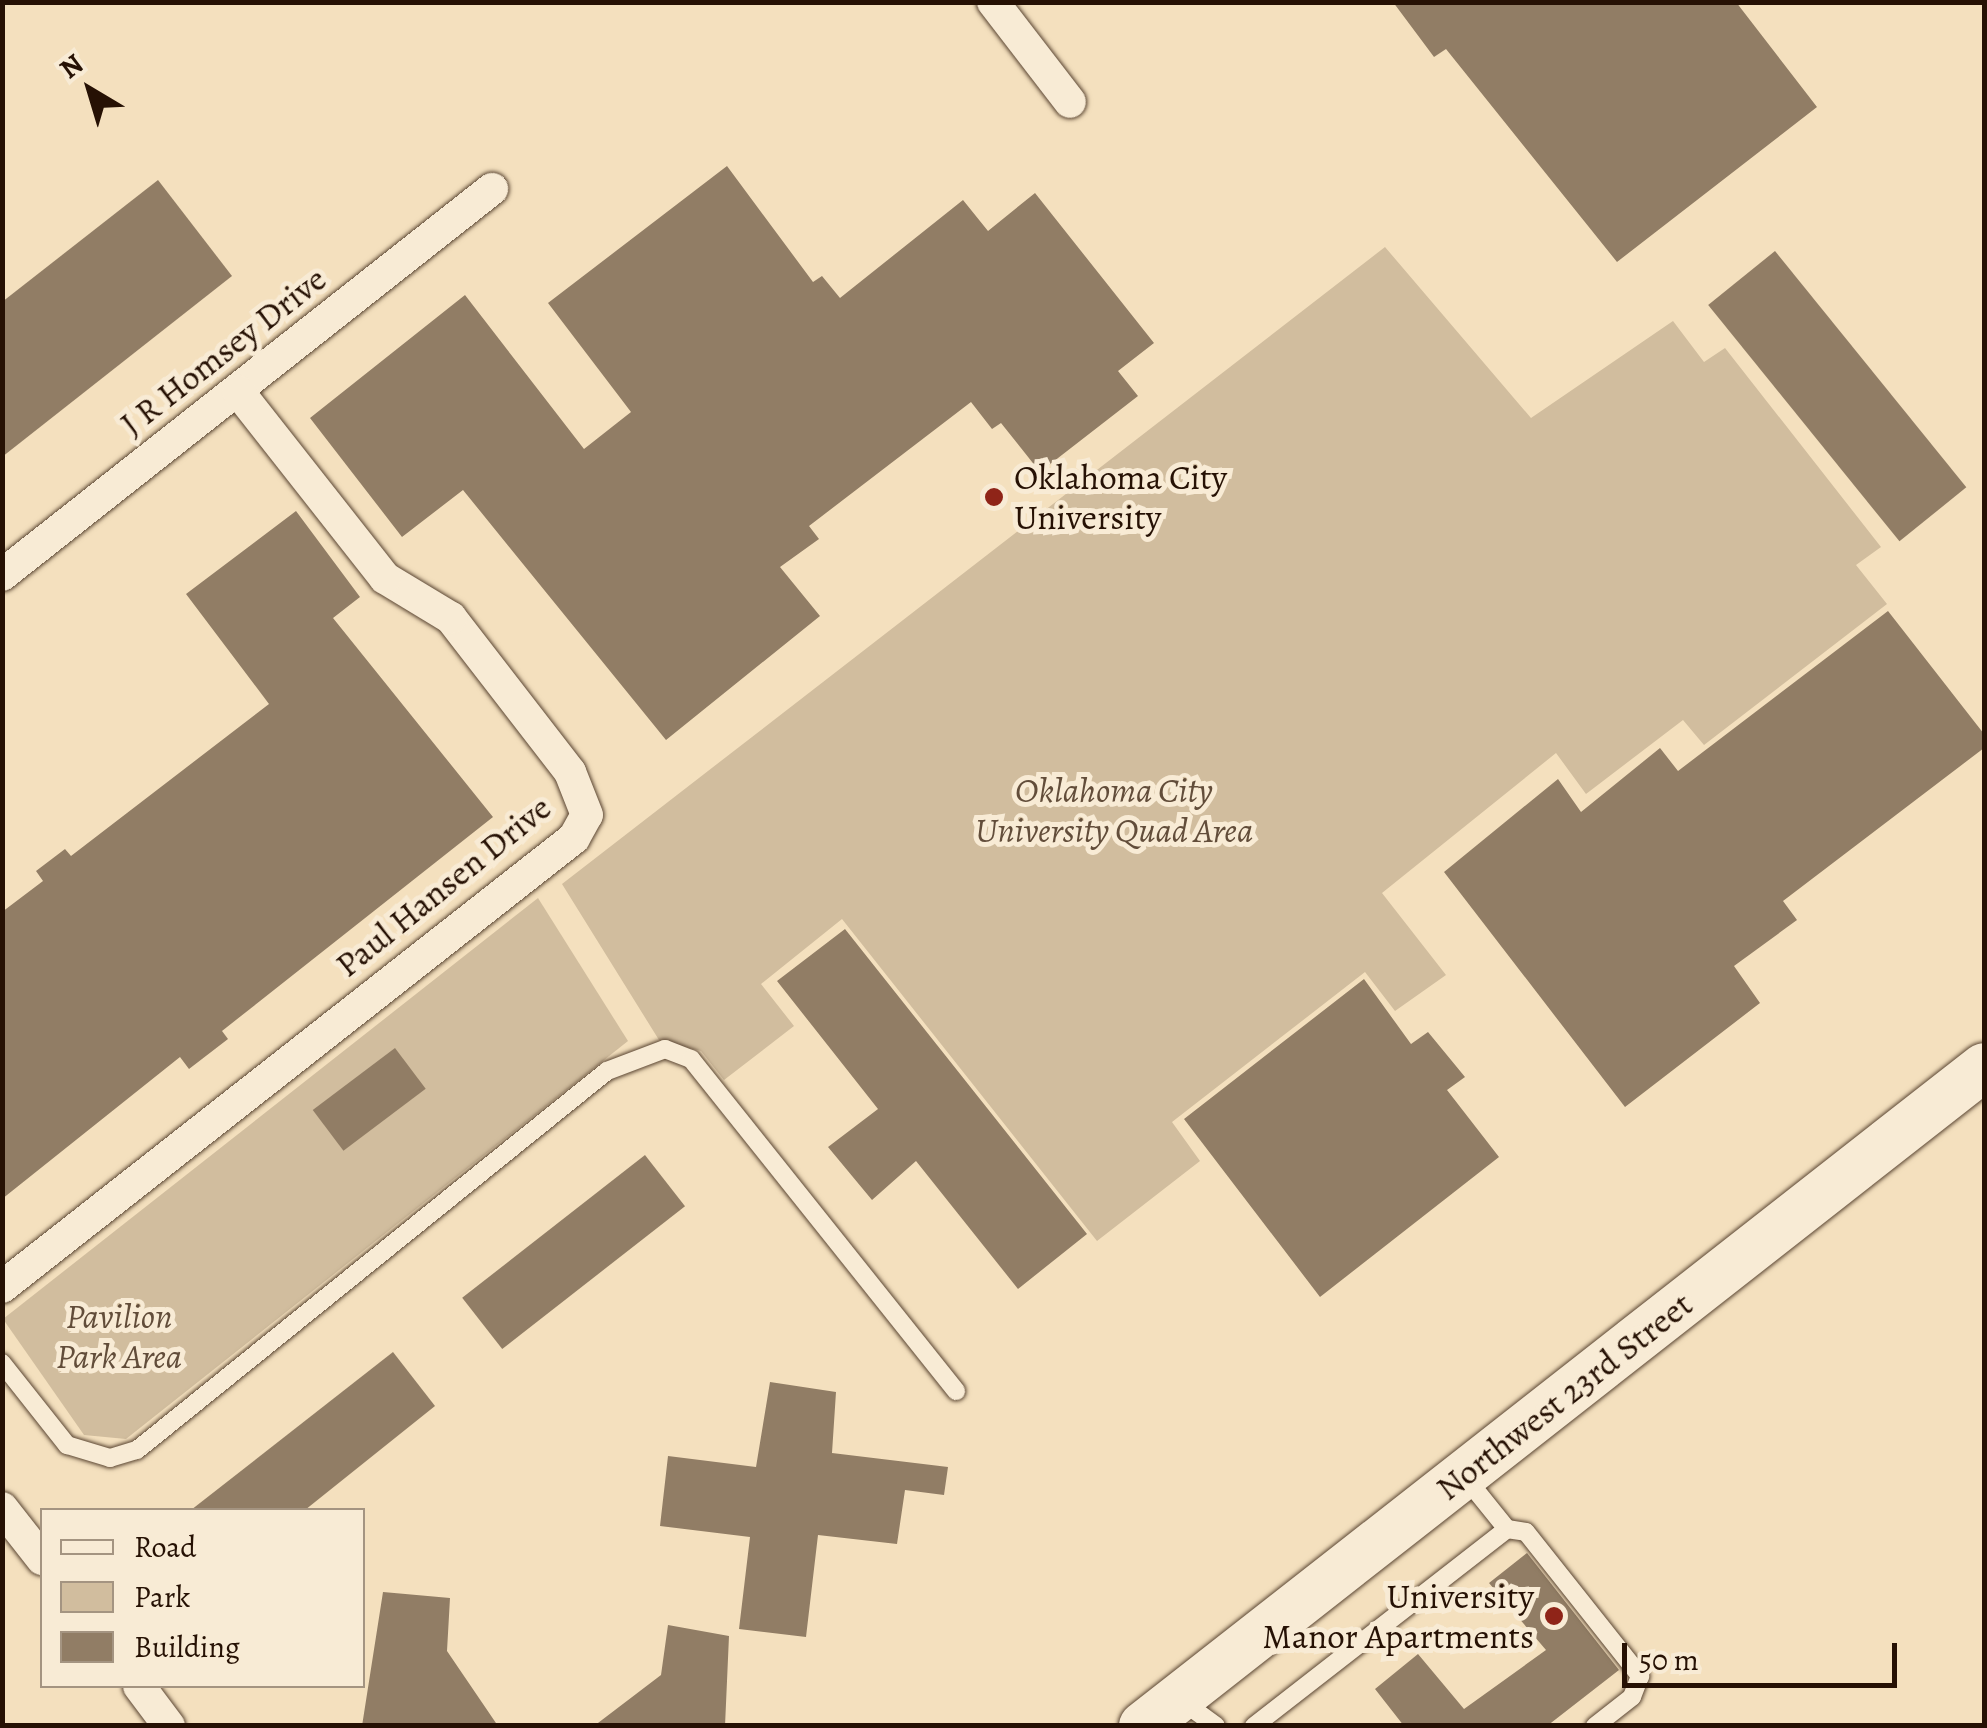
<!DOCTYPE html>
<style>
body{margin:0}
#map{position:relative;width:1987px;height:1728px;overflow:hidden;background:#f4e0be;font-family:Alegreya,serif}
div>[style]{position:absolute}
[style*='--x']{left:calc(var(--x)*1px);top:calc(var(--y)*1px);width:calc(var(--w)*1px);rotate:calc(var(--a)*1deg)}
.green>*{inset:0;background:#d1bd9e}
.building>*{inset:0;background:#917d65;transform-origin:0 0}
.roads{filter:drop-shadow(0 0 2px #5a4532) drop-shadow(0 0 2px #5a4532)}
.service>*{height:18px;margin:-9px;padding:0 9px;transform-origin:9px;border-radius:9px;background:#f8ebd5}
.minor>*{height:32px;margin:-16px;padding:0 16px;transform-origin:16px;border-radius:16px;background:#f8ebd5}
.secondary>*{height:48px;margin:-24px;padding:0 24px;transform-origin:24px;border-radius:24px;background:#f8ebd5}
.dots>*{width:28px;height:28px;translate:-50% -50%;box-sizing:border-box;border:5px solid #f8ebd5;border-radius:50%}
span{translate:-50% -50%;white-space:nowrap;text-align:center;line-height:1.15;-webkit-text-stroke:10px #f8ebd5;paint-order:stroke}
.street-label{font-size:35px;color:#261104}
.poi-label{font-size:35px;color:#261104}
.left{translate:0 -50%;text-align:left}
.right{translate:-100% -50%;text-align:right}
.park-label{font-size:35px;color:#624d3a;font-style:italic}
.frame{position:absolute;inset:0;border:5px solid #261104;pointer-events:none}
.legend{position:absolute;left:40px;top:1508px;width:325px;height:180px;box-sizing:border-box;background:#f8ebd5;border:2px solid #a49481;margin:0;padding:12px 18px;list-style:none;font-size:30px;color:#261104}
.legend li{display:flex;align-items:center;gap:20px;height:50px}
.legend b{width:50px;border:2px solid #a49481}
.north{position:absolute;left:40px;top:40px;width:100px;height:100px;-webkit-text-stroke:8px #f8ebd5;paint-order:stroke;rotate:322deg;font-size:28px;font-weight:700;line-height:40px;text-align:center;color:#261104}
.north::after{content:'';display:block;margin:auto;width:35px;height:45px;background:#261104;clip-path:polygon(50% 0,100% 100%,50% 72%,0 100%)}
.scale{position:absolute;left:1622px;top:1643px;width:275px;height:45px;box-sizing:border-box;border:5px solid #261104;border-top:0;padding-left:12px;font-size:30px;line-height:35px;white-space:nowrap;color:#261104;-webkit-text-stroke:8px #f8ebd5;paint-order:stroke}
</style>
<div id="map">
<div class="green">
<i style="clip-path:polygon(1385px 247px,1531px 418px,1673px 321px,1704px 362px,1725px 348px,1881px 547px,1856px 565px,1887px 604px,1704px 745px,1683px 720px,1586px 794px,1556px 753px,1382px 893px,1446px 975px,1395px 1011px,1365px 972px,1172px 1122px,1200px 1161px,1097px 1241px,842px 919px,761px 984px,794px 1026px,724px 1080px,701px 1051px,659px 1040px,562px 884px)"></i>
<i style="clip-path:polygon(538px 898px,628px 1041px,126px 1439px,84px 1435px,3px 1319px)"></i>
</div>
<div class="building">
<i style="clip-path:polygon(1393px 2px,1736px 2px,1817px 107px,1617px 262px,1446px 49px,1434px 57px)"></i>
<i style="clip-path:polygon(727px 166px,813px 282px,822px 276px,840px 298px,963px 200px,988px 231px,1035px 193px,1154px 343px,1118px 371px,1138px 396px,1040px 472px,1001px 423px,992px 429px,971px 402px,809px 526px,819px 539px,780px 567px,820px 616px,666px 740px,463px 490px,402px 537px,310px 418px,465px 295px,584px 449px,631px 412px,548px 303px)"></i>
<i style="clip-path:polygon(158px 180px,232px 276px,2px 457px,2px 302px)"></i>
<i style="left:1775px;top:251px;width:304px;height:86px;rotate:51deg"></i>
<i style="clip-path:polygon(296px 511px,360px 597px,333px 618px,493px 817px,222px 1031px,228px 1039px,189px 1069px,180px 1057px,2px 1199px,2px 912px,43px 881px,36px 871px,65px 849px,71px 856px,269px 704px,186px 594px)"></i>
<i style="clip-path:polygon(1888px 611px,1984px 734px,1984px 748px,1783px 901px,1797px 920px,1734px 966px,1760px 1003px,1625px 1107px,1444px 872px,1558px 779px,1581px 812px,1660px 748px,1678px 771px)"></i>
<i style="clip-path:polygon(845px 929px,1087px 1234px,1018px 1289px,916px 1161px,872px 1200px,828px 1147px,878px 1109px,777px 981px)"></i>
<i style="clip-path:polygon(1364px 979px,1411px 1044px,1428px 1032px,1465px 1077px,1447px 1090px,1499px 1157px,1320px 1297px,1184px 1119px)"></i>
<i style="left:395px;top:1048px;width:51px;height:103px;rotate:53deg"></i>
<i style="left:645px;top:1155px;width:65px;height:232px;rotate:52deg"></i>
<i style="clip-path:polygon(393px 1352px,435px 1406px,305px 1510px,191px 1510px)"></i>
<i style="clip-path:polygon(770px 1382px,836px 1392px,832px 1453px,948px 1467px,944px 1495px,905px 1490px,897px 1544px,818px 1535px,806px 1637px,739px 1629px,750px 1537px,660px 1526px,668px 1456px,756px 1467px)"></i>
<i style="clip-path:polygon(1527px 1553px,1619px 1670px,1547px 1726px,1404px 1726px,1375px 1689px,1418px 1654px,1464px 1709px,1546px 1650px,1489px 1583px)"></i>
<i style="clip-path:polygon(383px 1592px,450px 1598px,447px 1651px,498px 1726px,362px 1726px)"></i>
<i style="clip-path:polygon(668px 1625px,729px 1636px,725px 1726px,594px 1726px,661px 1675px)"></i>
</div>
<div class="roads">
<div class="service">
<i style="--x:2;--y:1363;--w:105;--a:51.6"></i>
<i style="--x:67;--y:1445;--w:45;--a:16.8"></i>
<i style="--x:110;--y:1458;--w:28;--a:-17"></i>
<i style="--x:137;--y:1450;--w:604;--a:-38.88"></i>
<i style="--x:607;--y:1071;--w:62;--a:-20.8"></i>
<i style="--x:665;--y:1049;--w:28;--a:21"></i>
<i style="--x:691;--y:1059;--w:425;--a:51.4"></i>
<i style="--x:1465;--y:1477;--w:67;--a:51.1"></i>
<i style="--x:1507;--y:1529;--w:19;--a:9"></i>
<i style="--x:1526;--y:1532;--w:184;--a:51.6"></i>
<i style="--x:1640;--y:1676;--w:22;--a:111"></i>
<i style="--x:1632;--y:1697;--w:47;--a:141.9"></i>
<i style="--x:1182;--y:1701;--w:42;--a:36.3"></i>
<i style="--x:1254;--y:1726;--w:321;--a:-37.9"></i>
</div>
<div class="minor">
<i style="--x:993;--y:2;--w:126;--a:52.4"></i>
<i style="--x:2;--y:575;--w:624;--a:-38.23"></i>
<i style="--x:2;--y:1287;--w:727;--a:-38.13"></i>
<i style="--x:574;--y:838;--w:26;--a:-61"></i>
<i style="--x:587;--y:815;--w:46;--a:-111.6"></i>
<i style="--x:570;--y:772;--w:195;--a:-127.7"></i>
<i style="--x:451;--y:618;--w:77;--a:-148.8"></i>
<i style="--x:385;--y:578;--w:238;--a:-128.2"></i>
<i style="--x:2;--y:1508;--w:65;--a:51.9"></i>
<i style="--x:139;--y:1686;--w:50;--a:53.1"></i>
</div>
<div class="secondary">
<i style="--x:1143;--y:1726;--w:1068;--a:-38.08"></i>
</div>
</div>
<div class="dots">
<i style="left:994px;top:497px;background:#8f2418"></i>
<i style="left:1554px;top:1616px;background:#8f2418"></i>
</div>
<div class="street-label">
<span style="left:223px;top:351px;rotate:-38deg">J R Homsey Drive</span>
<span style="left:443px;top:886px;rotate:-39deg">Paul Hansen Drive</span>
<span style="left:1564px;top:1396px;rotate:-38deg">Northwest 23rd Street</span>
</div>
<div class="poi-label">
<span class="left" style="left:1014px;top:497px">Oklahoma City<br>University</span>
<span class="right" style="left:1534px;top:1616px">University<br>Manor Apartments</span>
</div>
<div class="park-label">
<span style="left:1114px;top:810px">Oklahoma City<br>University Quad Area</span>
<span style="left:119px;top:1336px">Pavilion<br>Park Area</span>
</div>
<div class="frame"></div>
<ul class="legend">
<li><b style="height:12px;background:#f8ebd5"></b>Road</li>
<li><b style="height:28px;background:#d1bd9e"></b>Park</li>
<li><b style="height:28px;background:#917d65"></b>Building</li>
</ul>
<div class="north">N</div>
<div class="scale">50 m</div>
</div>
